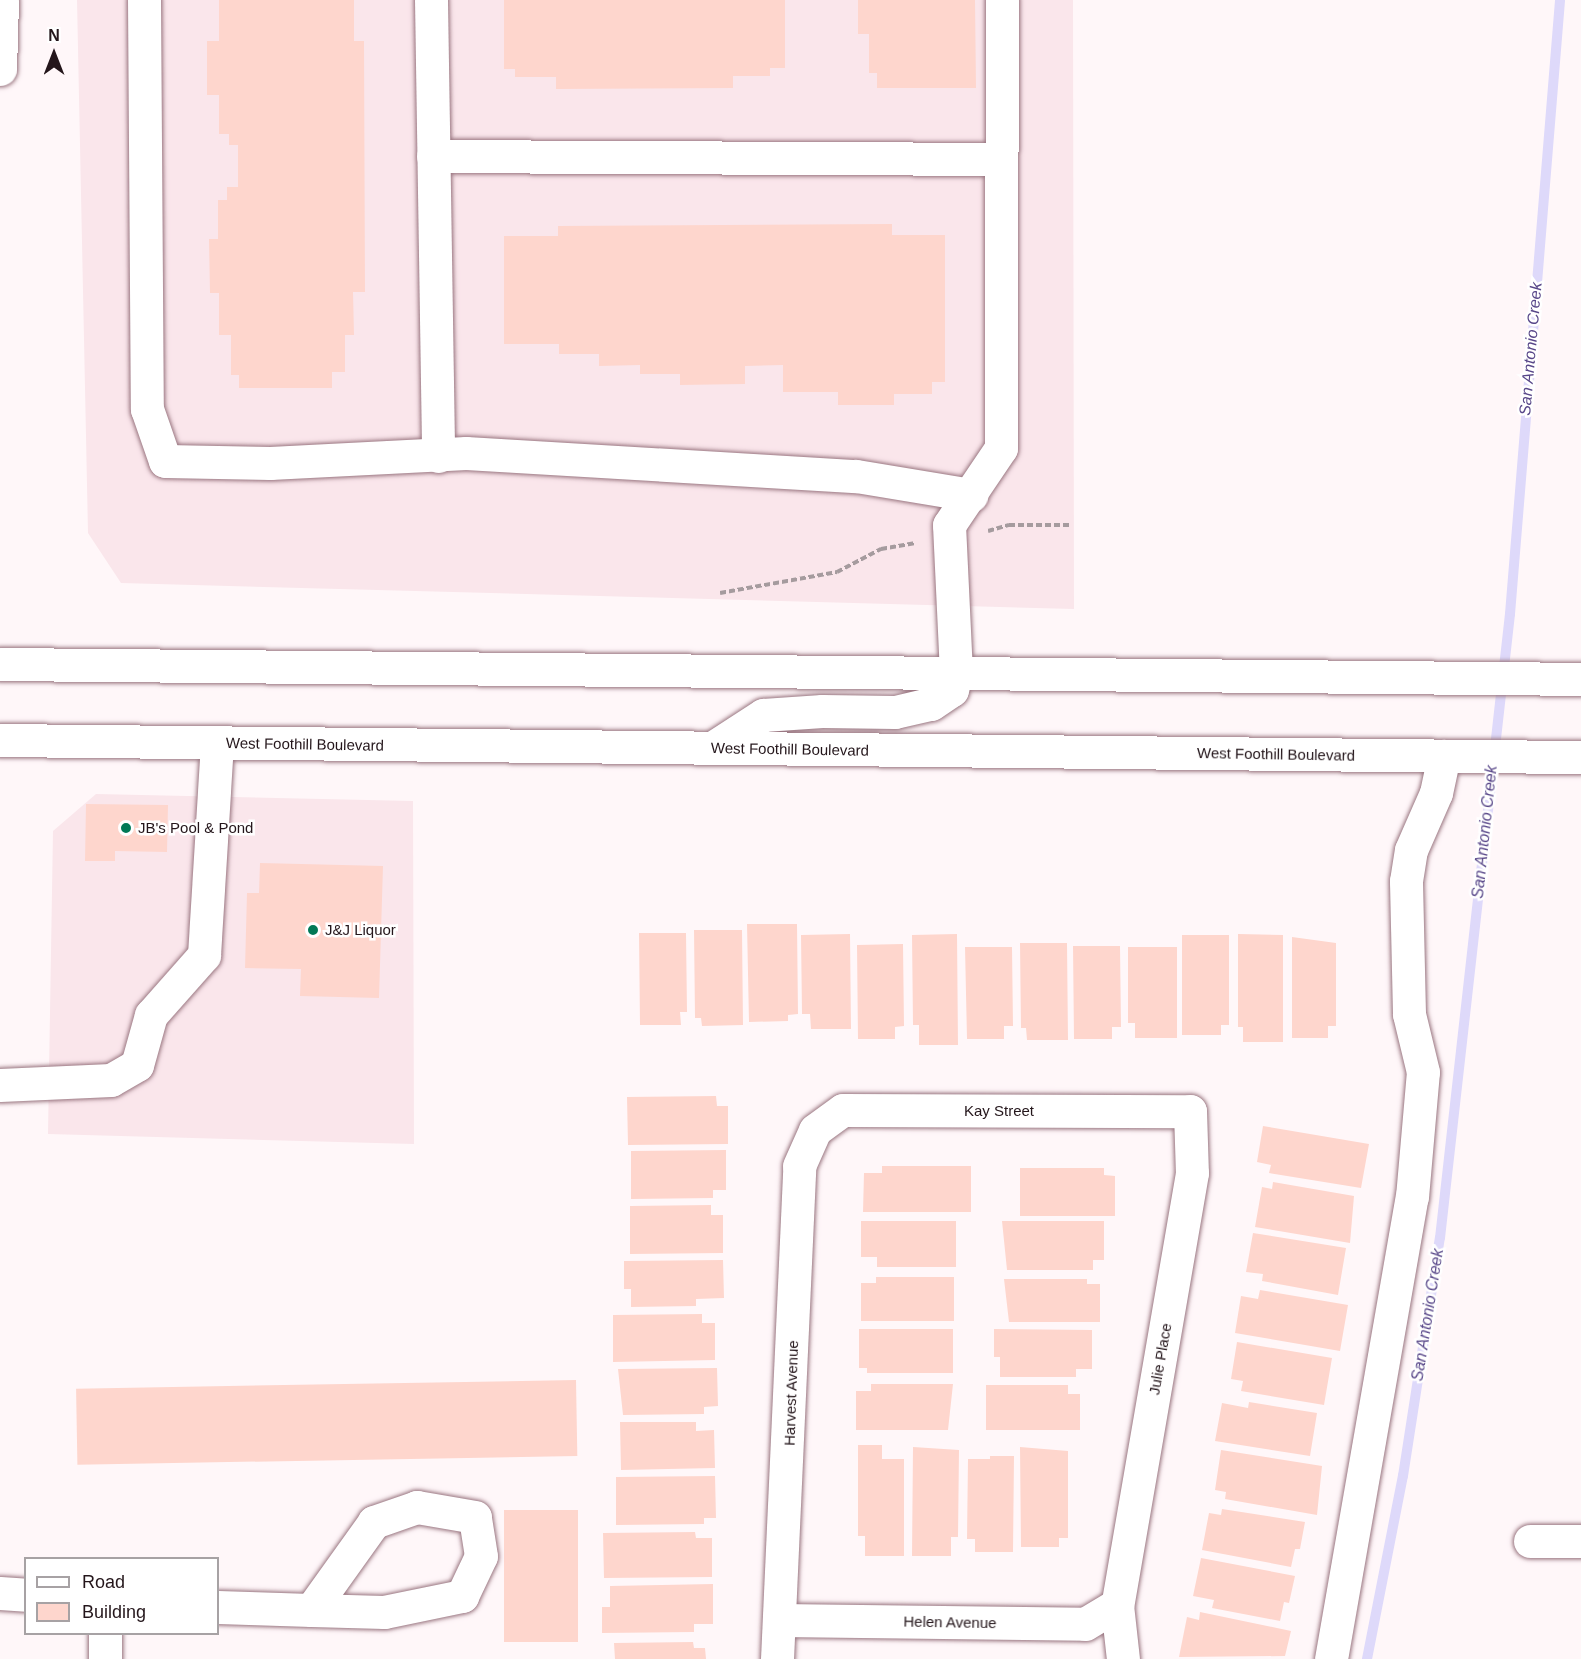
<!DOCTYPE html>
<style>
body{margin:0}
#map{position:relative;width:1581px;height:1659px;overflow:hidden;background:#fff7f9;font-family:Arial,sans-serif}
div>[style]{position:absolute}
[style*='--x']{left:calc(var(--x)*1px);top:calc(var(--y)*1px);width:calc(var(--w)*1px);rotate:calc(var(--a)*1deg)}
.built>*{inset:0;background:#fae6eb}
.stream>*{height:10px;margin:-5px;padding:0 5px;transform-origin:5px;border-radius:5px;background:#ded9fa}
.building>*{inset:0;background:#fed6cd;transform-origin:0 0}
.path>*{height:4px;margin-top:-2px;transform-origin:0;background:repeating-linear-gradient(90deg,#a59b9e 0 6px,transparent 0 9px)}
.roads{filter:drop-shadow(0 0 2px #9a7681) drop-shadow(0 0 2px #9a7681)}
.minor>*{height:33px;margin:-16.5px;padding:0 16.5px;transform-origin:16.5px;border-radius:16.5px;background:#fff}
.major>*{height:33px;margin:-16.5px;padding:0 16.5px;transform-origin:16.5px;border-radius:16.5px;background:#fff}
.dots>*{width:16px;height:16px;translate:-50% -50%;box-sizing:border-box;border:3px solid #fff;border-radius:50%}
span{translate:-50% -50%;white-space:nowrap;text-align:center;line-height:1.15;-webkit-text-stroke:5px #fff;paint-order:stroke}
.street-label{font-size:15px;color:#24161b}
.poi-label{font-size:15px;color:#24161b}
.left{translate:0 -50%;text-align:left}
.water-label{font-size:16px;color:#584789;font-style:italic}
.legend{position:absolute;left:24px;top:1557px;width:195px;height:78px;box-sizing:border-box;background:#fff;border:2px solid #a7a2a4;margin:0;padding:8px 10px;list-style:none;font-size:18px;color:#24161b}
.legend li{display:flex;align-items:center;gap:12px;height:30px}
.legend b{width:30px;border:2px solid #a7a2a4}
.north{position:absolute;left:24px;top:24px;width:60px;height:60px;-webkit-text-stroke:4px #fff;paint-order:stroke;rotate:0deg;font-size:16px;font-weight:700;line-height:24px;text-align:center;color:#24161b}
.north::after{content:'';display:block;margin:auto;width:21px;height:27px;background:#24161b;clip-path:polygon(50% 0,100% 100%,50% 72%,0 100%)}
</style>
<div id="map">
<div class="built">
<i style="clip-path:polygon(77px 0,1073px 0,1074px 609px,121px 583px,88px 533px)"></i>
<i style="clip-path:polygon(96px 794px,413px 801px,414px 1144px,48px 1134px,53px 831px)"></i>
</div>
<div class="stream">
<i style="--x:1367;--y:1659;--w:187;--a:-78.9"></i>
<i style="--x:1403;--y:1476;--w:241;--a:-81.2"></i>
<i style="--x:1440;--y:1238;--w:628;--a:-83.6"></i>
<i style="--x:1510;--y:614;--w:616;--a:-85.34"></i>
</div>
<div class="building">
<i style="clip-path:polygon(219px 0,354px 0,354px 41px,364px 41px,365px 292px,353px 292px,354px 335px,345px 335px,345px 372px,332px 372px,332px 388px,239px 388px,239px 375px,231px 375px,231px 335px,219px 335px,219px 293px,210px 293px,209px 239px,218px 239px,218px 200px,227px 200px,227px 187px,238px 187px,238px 145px,229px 145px,229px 134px,219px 134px,219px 95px,207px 95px,207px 41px,219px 41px)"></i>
<i style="clip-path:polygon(504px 0,785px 0,785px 68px,770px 68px,770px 76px,733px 76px,733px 88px,556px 89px,556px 77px,515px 77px,515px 69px,504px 69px)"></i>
<i style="clip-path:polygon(858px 0,975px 0,976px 88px,877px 88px,877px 73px,869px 73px,869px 34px,858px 34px)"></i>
<i style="clip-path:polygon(892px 224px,892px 235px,945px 235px,945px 382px,932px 382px,932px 394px,894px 394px,894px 405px,838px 405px,838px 392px,783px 392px,783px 365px,745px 366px,745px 384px,680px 385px,680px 374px,640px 374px,640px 365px,599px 366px,599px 354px,559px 354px,559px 344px,504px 344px,504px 236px,558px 236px,558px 226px)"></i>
<i style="clip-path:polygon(86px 804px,168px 805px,167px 852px,115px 851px,115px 861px,85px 861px)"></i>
<i style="clip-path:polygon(260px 863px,383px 866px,379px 998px,300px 996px,301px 969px,245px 968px,247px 893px,259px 893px)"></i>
<i style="clip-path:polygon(747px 924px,797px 924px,798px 1014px,788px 1015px,788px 1021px,749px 1022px)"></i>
<i style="clip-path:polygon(694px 930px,742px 930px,743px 1025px,702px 1026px,701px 1018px,695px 1018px)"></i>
<i style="clip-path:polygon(639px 933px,686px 933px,687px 1012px,680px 1012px,681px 1025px,640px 1025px)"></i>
<i style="clip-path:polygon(850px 934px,851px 1029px,811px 1029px,810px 1014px,802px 1014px,801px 935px)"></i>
<i style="clip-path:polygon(957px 934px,958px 1045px,919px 1045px,919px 1025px,913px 1025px,912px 935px)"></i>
<i style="clip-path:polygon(1238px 934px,1283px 935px,1283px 1042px,1243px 1042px,1243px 1027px,1238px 1027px)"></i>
<i style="clip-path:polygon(1182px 935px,1229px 935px,1229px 1025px,1221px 1025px,1221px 1035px,1182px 1035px)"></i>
<i style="clip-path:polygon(1292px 937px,1336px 943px,1336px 1026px,1328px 1026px,1328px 1038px,1292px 1038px)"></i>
<i style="clip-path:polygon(1020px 943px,1067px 943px,1068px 1040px,1027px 1040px,1026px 1028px,1021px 1028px)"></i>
<i style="clip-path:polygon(903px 944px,904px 1026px,895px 1027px,895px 1039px,858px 1039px,857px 945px)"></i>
<i style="clip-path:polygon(1073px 946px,1120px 946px,1121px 1027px,1112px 1027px,1112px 1039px,1074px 1039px)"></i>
<i style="clip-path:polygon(965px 947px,1012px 947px,1013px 1026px,1004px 1026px,1004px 1039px,967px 1039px)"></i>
<i style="clip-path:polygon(1128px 947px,1177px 947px,1177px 1038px,1135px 1038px,1135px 1023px,1128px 1023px)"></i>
<i style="clip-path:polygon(716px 1096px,717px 1106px,728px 1106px,728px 1144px,628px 1145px,627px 1097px)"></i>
<i style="clip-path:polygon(1263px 1126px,1369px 1144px,1361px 1188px,1269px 1173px,1271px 1165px,1257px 1162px)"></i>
<i style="clip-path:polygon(726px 1150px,726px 1190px,713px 1190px,713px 1198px,631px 1199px,631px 1151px)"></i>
<i style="clip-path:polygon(882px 1166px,971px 1166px,971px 1212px,863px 1212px,864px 1173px,882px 1173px)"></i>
<i style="clip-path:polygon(1020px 1168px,1104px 1168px,1104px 1175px,1115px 1176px,1115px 1216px,1020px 1216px)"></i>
<i style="clip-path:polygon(1273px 1182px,1354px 1196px,1350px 1243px,1255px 1227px,1262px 1187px,1272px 1189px)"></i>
<i style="clip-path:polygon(711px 1205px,711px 1215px,723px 1215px,723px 1253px,630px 1254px,630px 1206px)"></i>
<i style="clip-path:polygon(861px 1221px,956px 1221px,956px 1267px,877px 1267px,877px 1257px,861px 1257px)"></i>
<i style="clip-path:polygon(1002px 1221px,1104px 1221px,1104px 1260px,1093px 1260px,1093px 1270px,1007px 1270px)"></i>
<i style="clip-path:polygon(1253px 1233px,1346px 1248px,1338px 1295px,1262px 1281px,1263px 1274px,1246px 1272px)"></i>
<i style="clip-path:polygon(723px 1260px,724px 1298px,696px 1299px,696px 1306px,631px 1307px,631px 1289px,624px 1289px,624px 1261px)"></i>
<i style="clip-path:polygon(876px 1277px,954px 1277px,954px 1321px,861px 1321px,861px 1283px,876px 1283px)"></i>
<i style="clip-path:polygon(1004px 1279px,1087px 1279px,1087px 1284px,1100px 1284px,1100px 1322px,1009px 1322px)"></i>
<i style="clip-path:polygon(1260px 1290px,1348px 1305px,1340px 1351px,1235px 1333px,1241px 1296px,1258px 1299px)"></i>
<i style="clip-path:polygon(702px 1314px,702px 1323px,715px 1323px,715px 1360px,613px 1362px,613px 1315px)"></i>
<i style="clip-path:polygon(859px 1329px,953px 1329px,953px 1373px,867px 1373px,867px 1368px,859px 1368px)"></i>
<i style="clip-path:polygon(994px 1329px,1092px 1330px,1092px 1369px,1076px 1369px,1076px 1377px,1000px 1377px,1000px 1357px,994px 1357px)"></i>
<i style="clip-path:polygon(1237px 1342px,1332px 1358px,1324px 1405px,1241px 1391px,1243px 1381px,1231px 1379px)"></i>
<i style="clip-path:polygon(717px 1368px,718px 1406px,704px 1407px,704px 1414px,623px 1415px,618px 1369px)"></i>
<i style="left:576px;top:1380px;width:76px;height:500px;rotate:89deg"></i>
<i style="clip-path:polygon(871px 1384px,953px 1384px,948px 1430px,856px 1430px,856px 1391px,871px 1391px)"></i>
<i style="clip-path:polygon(986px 1385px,1068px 1385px,1068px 1394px,1080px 1394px,1080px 1430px,986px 1430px)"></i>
<i style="clip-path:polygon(1249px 1402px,1317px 1413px,1310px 1456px,1215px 1441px,1222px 1403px,1248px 1408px)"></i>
<i style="clip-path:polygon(620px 1422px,696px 1422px,696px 1431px,714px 1430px,715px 1468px,621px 1470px)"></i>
<i style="clip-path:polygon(858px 1445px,882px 1445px,882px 1459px,904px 1459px,904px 1556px,865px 1556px,865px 1536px,858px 1536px)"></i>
<i style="clip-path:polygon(913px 1447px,959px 1450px,958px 1537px,951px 1537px,951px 1556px,912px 1556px)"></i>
<i style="clip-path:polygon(1020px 1447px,1068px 1451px,1068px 1538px,1059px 1538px,1059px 1547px,1021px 1547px)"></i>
<i style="clip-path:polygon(1221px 1450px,1322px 1466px,1317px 1515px,1225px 1499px,1226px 1492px,1215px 1490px)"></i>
<i style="clip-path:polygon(990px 1456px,1014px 1456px,1013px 1552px,975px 1552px,975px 1539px,967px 1539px,968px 1459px,990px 1459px)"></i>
<i style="clip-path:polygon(715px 1476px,716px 1518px,704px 1518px,704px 1524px,616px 1525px,616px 1477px)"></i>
<i style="clip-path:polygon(1222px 1509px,1305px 1522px,1300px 1549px,1295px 1549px,1291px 1567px,1202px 1550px,1209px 1513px,1221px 1515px)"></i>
<i style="left:504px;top:1510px;width:74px;height:132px"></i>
<i style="clip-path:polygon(695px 1532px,696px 1538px,712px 1538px,712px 1577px,604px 1578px,603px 1533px)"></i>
<i style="clip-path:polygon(1201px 1558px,1295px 1576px,1289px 1603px,1284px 1602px,1280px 1621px,1212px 1608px,1214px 1600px,1193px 1596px)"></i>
<i style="clip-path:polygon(713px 1584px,713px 1624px,694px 1624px,694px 1632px,602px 1633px,602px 1607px,610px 1607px,610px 1586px)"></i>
<i style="clip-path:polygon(1200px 1612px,1291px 1631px,1285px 1656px,1179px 1657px,1187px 1617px,1199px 1620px)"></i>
<i style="clip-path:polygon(693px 1642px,694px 1648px,705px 1648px,706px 1659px,615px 1659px,614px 1643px)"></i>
</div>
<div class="path">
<i style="--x:988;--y:531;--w:22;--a:-16"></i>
<i style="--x:1009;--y:525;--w:61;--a:0"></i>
<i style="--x:720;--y:593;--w:119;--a:-10.2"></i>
<i style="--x:837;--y:572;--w:50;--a:-27.6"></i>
<i style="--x:881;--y:549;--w:35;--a:-10"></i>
</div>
<div class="roads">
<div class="minor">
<i style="--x:144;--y:0;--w:409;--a:89.6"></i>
<i style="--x:147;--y:409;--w:55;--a:70.9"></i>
<i style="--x:165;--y:461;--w:105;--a:1.1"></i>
<i style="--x:270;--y:463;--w:196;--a:-2.9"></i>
<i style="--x:466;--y:453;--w:391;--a:3.4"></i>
<i style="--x:856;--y:476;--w:117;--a:9.4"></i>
<i style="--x:431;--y:0;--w:456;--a:89.1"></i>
<i style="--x:433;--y:156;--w:568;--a:0.3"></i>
<i style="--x:956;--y:673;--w:148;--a:-92.7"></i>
<i style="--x:949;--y:525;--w:93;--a:-56"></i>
<i style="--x:1001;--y:448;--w:448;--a:-89.9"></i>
<i style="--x:0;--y:1085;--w:111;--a:-2.6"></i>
<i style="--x:111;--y:1080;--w:30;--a:-30"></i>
<i style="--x:137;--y:1065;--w:52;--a:-74.4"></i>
<i style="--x:151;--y:1015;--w:80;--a:-48.5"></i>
<i style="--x:204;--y:955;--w:212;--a:-86.5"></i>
<i style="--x:1530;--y:1541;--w:51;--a:0"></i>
<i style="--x:0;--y:1593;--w:26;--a:4"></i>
<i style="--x:218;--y:1607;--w:93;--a:1.8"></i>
<i style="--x:311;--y:1610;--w:73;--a:1.6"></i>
<i style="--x:384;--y:1612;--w:80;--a:-11.6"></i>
<i style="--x:462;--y:1596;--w:44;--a:-64.6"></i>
<i style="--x:481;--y:1556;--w:39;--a:-99"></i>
<i style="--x:475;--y:1517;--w:59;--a:-170.2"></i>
<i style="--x:417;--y:1507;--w:46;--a:160.8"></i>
<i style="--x:374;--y:1522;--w:108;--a:125.6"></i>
<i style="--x:779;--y:1620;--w:306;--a:0.7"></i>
<i style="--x:1085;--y:1624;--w:37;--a:-31"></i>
<i style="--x:105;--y:1659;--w:25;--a:-90"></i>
<i style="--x:777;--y:1659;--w:493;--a:-87.4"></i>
<i style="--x:799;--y:1166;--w:39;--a:-66"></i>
<i style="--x:815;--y:1130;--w:34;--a:-36"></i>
<i style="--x:843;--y:1110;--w:347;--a:0.2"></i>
<i style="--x:1190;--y:1111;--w:62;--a:88.2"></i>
<i style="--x:1192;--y:1173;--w:438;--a:99.8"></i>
<i style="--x:1117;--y:1605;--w:54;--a:83.7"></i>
<i style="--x:1331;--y:1659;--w:469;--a:-80.1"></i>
<i style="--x:1412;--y:1197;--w:125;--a:-85"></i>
<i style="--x:1423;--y:1072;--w:60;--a:-103.6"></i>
<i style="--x:1409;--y:1014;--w:133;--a:-91.3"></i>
<i style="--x:1406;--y:881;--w:31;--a:-81"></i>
<i style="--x:1411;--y:850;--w:62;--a:-66.3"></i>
<i style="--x:1436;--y:793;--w:38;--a:-78"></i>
</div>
<div class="major">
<i style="--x:0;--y:69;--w:69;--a:-88.3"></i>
<i style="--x:0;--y:664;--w:1581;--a:0.54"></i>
<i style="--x:0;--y:740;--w:1581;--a:0.62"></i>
<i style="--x:712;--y:748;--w:61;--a:-32.9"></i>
<i style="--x:763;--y:715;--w:59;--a:-3.9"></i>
<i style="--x:822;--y:711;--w:73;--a:0.8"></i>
<i style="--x:895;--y:712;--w:37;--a:-13"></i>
<i style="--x:931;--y:704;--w:25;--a:-34"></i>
<i style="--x:952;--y:690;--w:17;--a:-77"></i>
</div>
</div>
<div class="dots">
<i style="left:126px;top:828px;background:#017956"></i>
<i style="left:313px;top:930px;background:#017956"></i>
</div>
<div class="street-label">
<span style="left:305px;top:744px;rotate:1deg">West Foothill Boulevard</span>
<span style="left:790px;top:749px;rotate:1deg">West Foothill Boulevard</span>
<span style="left:1276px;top:754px;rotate:1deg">West Foothill Boulevard</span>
<span style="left:999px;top:1111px">Kay Street</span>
<span style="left:1160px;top:1359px;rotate:-80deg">Julie Place</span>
<span style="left:791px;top:1393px;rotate:-88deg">Harvest Avenue</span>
<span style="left:950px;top:1622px;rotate:1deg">Helen Avenue</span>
</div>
<div class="poi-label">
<span class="left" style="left:138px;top:828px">JB's Pool &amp; Pond</span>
<span class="left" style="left:325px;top:930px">J&amp;J Liquor</span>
</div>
<div class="water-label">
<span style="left:1531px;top:349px;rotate:-85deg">San Antonio Creek</span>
<span style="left:1485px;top:832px;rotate:-84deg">San Antonio Creek</span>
<span style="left:1428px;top:1315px;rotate:-81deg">San Antonio Creek</span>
</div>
<ul class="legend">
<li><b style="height:8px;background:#fff"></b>Road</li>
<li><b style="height:16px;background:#fed6cd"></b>Building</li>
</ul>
<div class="north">N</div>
</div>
